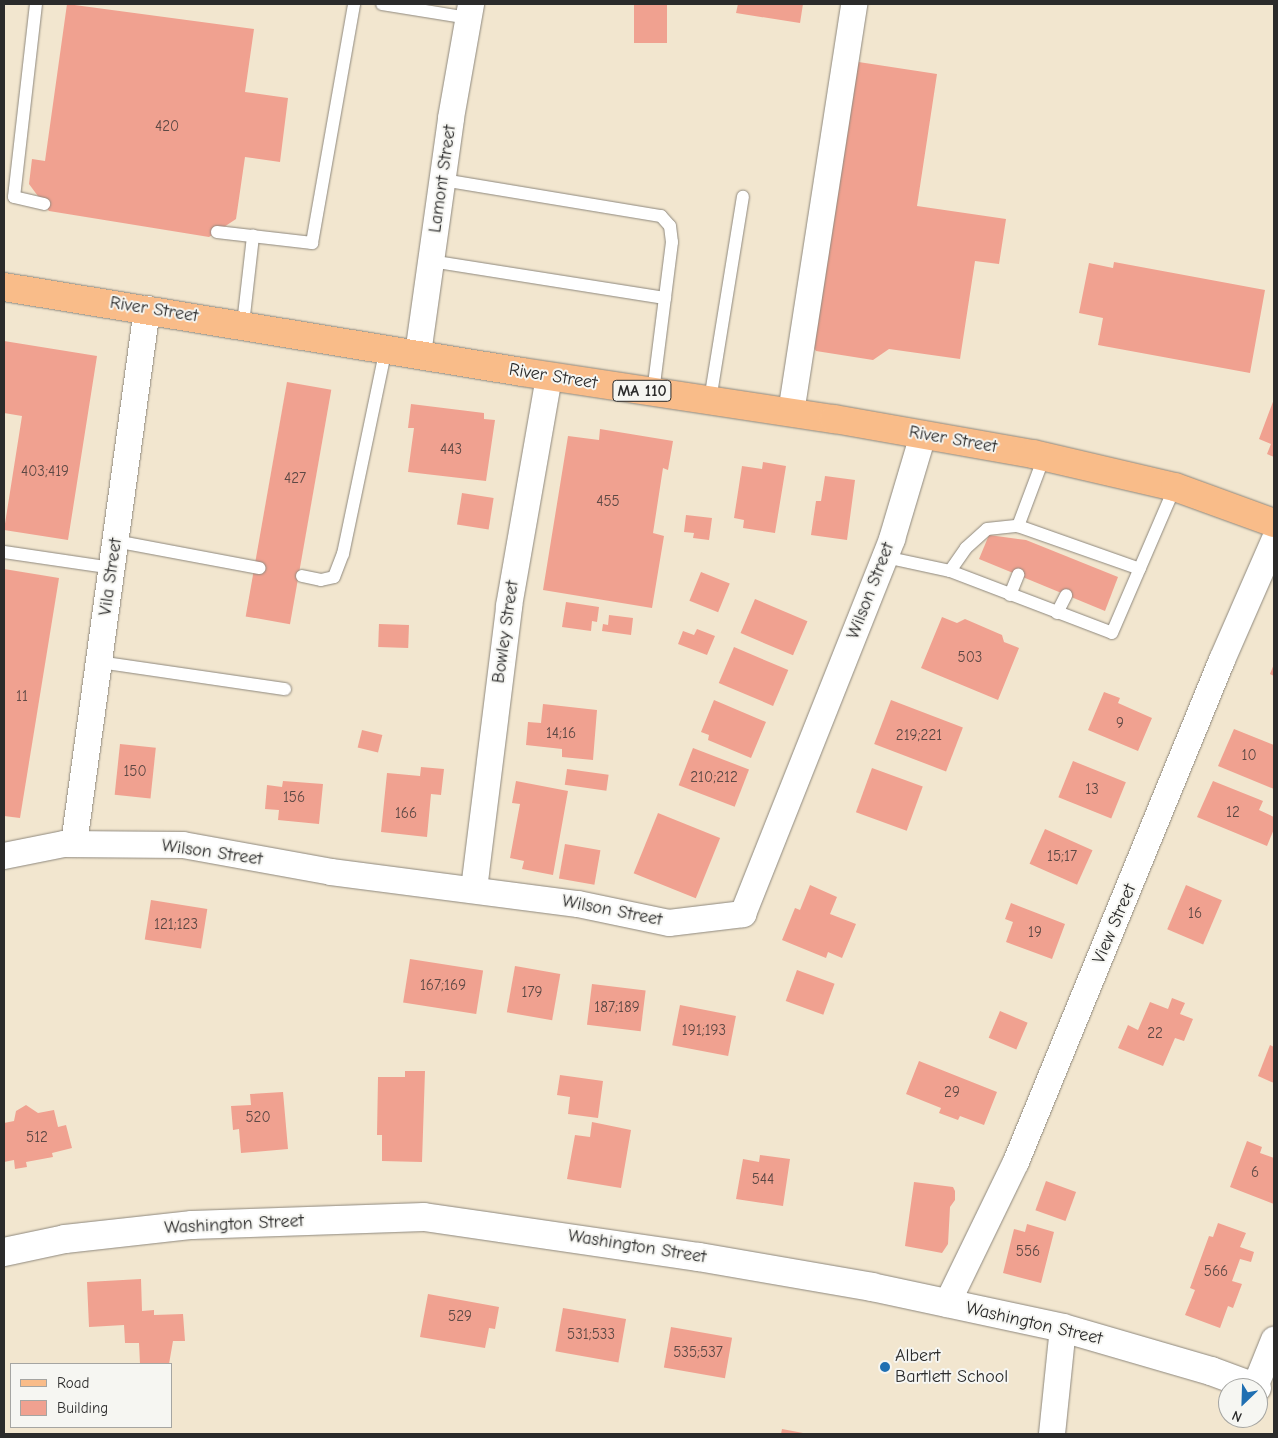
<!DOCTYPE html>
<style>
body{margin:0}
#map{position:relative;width:1278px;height:1438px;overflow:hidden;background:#f2e6cf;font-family:"Comic Neue",sans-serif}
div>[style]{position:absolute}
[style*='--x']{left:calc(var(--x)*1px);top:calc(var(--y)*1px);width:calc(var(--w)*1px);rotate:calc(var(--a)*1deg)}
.building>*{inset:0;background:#f0a190;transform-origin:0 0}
.roads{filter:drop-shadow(0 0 1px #8e887d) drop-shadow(0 0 1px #8e887d)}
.service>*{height:12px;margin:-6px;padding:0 6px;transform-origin:6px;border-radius:6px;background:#fff}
.minor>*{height:26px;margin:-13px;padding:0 13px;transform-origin:13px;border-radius:13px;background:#fff}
.tertiary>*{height:28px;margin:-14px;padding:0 14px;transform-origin:14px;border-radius:14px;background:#fff}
.primary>*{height:28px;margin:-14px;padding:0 14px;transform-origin:14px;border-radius:14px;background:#f9bc89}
.dots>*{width:14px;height:14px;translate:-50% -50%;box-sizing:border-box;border:2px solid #f6f6f2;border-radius:50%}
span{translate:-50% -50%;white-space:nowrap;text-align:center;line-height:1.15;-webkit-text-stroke:4px #f6f6f2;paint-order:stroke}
.number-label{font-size:15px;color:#5c4844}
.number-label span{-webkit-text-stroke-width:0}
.shield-label span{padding:1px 4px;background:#f6f6f2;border:1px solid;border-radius:4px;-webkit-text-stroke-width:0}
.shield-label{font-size:16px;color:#2b2b2b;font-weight:700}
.street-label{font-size:18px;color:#2b2b2b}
.poi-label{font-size:18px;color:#2b2b2b}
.left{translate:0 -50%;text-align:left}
.frame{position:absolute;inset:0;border:5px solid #2b2b2b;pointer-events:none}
.legend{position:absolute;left:10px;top:1363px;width:162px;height:65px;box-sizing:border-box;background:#f6f6f2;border:1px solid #a5a5a2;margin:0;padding:6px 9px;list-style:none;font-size:15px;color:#2b2b2b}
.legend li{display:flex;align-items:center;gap:10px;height:25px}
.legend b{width:25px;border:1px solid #a5a5a2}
.north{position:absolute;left:1218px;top:1378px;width:50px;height:50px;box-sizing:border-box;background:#f6f6f2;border:1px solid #a5a5a2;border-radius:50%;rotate:204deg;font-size:14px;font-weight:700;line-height:20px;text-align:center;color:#2b2b2b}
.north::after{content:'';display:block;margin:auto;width:18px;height:22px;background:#1f6fb2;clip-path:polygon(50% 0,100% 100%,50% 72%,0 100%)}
</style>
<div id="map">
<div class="building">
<i style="clip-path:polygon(67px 4px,254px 29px,245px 92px,288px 98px,280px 162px,245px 157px,236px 219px,209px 237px,49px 211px,29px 184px,32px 159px,45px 161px)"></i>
<i style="left:634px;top:4px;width:33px;height:39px"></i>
<i style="clip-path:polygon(738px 4px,803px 4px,800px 23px,736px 13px)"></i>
<i style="clip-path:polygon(852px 61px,937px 74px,917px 206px,1006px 219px,999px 264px,975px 261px,960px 359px,889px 349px,873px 360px,816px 351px,805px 334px)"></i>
<i style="clip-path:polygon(1114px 262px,1265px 290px,1250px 373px,1098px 345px,1103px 318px,1079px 313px,1089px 263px,1113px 268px)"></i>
<i style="clip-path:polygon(4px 341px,97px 356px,68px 540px,4px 530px,22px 416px,4px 413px)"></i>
<i style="left:287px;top:382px;width:45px;height:238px;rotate:10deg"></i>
<i style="clip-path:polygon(1274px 399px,1274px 457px,1267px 454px,1271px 444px,1259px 439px)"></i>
<i style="clip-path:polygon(411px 404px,484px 413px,484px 419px,495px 420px,486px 481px,408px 472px,414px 428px,408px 428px)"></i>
<i style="clip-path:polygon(600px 429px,673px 441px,668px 470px,663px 468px,653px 533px,664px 536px,652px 608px,543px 590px,568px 436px,599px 440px)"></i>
<i style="clip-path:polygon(763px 462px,786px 466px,775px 533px,743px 528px,744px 520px,734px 518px,742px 466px,762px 469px)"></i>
<i style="clip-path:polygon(825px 476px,855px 480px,847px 540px,811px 535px,816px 501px,821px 501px)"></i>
<i style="left:462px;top:493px;width:32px;height:32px;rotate:9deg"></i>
<i style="clip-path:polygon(686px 515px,712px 518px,709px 540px,693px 538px,694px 533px,684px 532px)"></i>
<i style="clip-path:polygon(989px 535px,1026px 540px,1118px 577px,1105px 611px,979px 559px)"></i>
<i style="clip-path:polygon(4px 569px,59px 578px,20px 818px,4px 816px)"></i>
<i style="left:701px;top:572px;width:31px;height:31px;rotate:22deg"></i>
<i style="left:755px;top:599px;width:57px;height:37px;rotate:23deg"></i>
<i style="clip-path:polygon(566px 602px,599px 607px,597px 622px,592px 621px,591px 631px,562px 627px)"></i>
<i style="clip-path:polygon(609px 615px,633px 618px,631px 635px,602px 631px,603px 624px,608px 625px)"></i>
<i style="clip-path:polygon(942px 617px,957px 623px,965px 619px,1002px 635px,1004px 642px,1019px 648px,998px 700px,921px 668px)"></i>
<i style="left:379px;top:624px;width:30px;height:23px;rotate:2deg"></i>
<i style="clip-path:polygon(697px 629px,715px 636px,707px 655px,678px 644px,683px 631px,694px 635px)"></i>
<i style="left:734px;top:647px;width:59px;height:39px;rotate:23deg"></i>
<i style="clip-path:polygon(1274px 664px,1274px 676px,1270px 674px)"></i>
<i style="clip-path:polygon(1104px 692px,1120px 698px,1118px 703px,1152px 718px,1138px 751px,1088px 730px)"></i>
<i style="clip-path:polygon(714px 700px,766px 722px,751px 758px,708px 740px,709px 735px,701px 732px)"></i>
<i style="left:891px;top:700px;width:77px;height:47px;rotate:21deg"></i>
<i style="clip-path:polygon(543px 704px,597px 710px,593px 760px,562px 757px,562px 749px,526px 745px,528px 722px,541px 723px)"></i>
<i style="clip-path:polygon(1234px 729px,1274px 745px,1274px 789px,1218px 766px)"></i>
<i style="left:362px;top:730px;width:21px;height:18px;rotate:14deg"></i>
<i style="left:120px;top:744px;width:36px;height:51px;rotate:6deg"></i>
<i style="left:693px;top:748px;width:60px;height:40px;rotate:21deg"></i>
<i style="left:1073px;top:761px;width:57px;height:39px;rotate:22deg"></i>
<i style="clip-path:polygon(421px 767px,444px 769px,441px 795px,431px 794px,427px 837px,381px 832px,387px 773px,420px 776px)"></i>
<i style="left:872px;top:768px;width:54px;height:47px;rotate:20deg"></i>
<i style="left:567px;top:769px;width:42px;height:16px;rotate:8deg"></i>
<i style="clip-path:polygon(283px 781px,323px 784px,319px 824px,278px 820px,279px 810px,265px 809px,267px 785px,282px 787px)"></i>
<i style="clip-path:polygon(516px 781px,568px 791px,553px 875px,522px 869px,524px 861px,510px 858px,520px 804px,512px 803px)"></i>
<i style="clip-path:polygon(1213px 781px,1263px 801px,1259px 810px,1274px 817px,1274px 829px,1267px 846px,1197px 817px)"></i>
<i style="left:658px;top:813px;width:67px;height:65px;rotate:22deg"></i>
<i style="left:1045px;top:829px;width:52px;height:38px;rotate:24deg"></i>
<i style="left:565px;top:844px;width:36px;height:35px;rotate:10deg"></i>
<i style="clip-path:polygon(810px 885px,837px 897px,830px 914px,856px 924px,842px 958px,828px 952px,826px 958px,782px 940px,795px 908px,800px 910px)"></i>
<i style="left:1186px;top:885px;width:39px;height:48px;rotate:23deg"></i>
<i style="left:151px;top:900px;width:57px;height:40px;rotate:9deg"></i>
<i style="clip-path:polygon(1011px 903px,1065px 924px,1052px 959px,1006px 942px,1013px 922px,1005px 919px)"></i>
<i style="left:410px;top:959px;width:74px;height:44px;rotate:9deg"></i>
<i style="left:515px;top:966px;width:46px;height:47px;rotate:10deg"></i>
<i style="left:797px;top:970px;width:40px;height:33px;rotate:20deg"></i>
<i style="left:592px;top:984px;width:54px;height:41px;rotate:7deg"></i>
<i style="clip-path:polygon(1172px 998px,1185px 1003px,1180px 1014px,1193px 1019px,1184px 1041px,1175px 1038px,1163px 1066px,1118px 1048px,1128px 1025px,1138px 1030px,1150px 1002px,1168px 1009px)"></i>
<i style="left:680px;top:1005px;width:57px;height:41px;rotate:11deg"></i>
<i style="left:1000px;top:1011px;width:30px;height:29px;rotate:23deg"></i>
<i style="clip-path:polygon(1270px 1045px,1274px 1047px,1274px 1083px,1258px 1076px)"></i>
<i style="clip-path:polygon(919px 1061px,997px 1092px,984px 1125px,960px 1116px,958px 1120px,939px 1113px,941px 1108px,906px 1094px)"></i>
<i style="clip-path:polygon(405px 1071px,425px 1071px,422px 1162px,382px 1161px,382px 1135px,377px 1135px,378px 1077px,405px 1077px)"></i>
<i style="clip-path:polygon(560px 1075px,603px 1081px,598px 1118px,568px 1114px,570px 1097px,557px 1095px)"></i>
<i style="clip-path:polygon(283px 1092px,288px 1149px,241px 1153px,239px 1129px,233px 1130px,231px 1106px,251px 1105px,250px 1094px)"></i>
<i style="clip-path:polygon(26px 1105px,38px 1113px,54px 1110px,58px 1127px,66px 1125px,72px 1148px,52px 1153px,53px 1157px,26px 1162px,27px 1167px,15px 1169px,14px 1160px,4px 1162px,4px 1123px,14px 1121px,16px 1111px)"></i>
<i style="clip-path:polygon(592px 1122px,631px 1130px,621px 1188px,567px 1179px,575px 1135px,590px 1137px)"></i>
<i style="clip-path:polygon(1247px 1141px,1262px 1147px,1260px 1153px,1274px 1158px,1274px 1204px,1230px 1187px)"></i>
<i style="clip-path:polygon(760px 1155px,790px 1159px,783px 1206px,736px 1199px,743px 1159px,759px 1162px)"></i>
<i style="left:1046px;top:1181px;width:32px;height:31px;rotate:20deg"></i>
<i style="clip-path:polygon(914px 1182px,953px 1187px,955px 1191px,955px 1200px,950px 1207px,948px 1244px,942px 1253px,905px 1246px)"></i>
<i style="clip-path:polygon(1218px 1223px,1246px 1233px,1240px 1247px,1254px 1252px,1251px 1262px,1240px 1259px,1232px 1281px,1242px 1284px,1233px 1308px,1228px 1306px,1220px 1328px,1185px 1315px,1195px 1290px,1190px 1288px,1209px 1236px,1213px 1237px)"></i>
<i style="clip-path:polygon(1027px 1224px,1054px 1232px,1041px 1283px,1003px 1273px,1014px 1229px,1025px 1232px)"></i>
<i style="clip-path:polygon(141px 1279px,142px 1311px,154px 1310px,154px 1315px,183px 1314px,185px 1341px,173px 1341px,169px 1364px,140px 1364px,139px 1343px,125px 1343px,124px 1325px,89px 1327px,87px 1282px)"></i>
<i style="clip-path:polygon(428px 1294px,499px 1307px,495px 1329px,489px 1328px,485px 1348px,420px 1337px)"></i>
<i style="left:563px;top:1308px;width:64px;height:44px;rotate:10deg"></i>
<i style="left:671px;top:1327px;width:62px;height:41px;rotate:10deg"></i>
<i style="clip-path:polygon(782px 1429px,803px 1433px,803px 1434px,781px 1434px)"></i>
</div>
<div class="roads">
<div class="service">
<i style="--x:36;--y:4;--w:194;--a:96.5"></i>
<i style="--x:14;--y:197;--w:31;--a:13"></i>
<i style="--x:382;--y:4;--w:87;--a:9.2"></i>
<i style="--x:443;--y:180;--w:221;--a:9.4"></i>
<i style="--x:661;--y:216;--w:13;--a:48"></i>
<i style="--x:670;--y:226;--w:16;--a:83"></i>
<i style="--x:672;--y:242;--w:151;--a:97.2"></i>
<i style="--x:217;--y:232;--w:96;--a:6.6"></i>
<i style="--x:312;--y:243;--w:243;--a:-80"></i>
<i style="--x:431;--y:261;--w:237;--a:9"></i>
<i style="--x:243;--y:324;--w:89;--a:-83.5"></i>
<i style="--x:710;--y:400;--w:206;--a:-80.8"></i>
<i style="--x:1044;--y:457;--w:74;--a:110.6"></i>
<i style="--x:1018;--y:526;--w:129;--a:19.4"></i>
<i style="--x:115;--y:541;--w:147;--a:10.6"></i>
<i style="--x:4;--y:552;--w:109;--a:8.4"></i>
<i style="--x:885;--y:557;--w:66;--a:12.2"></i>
<i style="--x:950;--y:571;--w:173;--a:20.9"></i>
<i style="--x:1112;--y:633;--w:159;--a:-66.7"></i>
<i style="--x:950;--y:571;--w:28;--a:-55"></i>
<i style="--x:966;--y:548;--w:28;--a:-42"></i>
<i style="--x:987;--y:529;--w:31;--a:-6"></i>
<i style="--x:302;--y:576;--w:19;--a:12"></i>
<i style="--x:321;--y:580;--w:13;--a:-13"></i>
<i style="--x:334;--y:577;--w:25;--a:-69"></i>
<i style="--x:343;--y:554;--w:209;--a:-78.2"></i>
<i style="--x:1010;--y:595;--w:22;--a:-68"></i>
<i style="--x:1057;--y:613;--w:20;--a:-63"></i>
<i style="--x:99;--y:662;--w:188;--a:8.3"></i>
</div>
<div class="minor">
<i style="--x:418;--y:354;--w:238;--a:-82"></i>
<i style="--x:451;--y:118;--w:116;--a:-80"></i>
<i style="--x:791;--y:413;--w:414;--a:-81.2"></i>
<i style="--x:74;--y:844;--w:540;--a:-82.23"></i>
<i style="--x:4;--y:856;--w:61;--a:-11.3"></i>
<i style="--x:64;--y:844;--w:119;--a:0.5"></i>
<i style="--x:183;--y:845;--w:150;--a:10.3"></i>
<i style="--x:331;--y:872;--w:249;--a:7.4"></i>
<i style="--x:578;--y:904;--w:93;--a:11.8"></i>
<i style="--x:669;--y:923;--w:75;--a:-6.9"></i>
<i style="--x:743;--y:914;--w:404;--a:-68.3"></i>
<i style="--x:892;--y:539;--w:109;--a:-73.4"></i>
<i style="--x:474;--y:889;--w:285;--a:-82.9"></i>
<i style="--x:509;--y:606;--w:233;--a:-80.1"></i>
<i style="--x:947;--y:1304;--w:158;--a:-64.1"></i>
<i style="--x:1016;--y:1162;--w:543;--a:-67.69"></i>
<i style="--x:1222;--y:660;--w:130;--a:-66.4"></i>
<i style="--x:1255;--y:1387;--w:51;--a:-68"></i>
<i style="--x:1052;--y:1434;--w:107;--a:-84.1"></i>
</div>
<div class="tertiary">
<i style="--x:4;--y:1252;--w:62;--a:-12"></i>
<i style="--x:65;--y:1239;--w:128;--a:-6.3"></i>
<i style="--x:192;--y:1225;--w:232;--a:-2"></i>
<i style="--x:424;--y:1217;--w:278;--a:8.3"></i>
<i style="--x:699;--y:1257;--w:176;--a:9.8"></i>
<i style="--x:872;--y:1287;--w:195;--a:12.1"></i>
<i style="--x:1063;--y:1328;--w:154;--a:16.2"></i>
<i style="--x:1211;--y:1371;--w:49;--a:20.3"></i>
</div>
<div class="primary">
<i style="--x:4;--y:287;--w:525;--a:9.32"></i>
<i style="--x:522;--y:372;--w:316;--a:8.6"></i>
<i style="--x:834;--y:419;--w:202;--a:10"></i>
<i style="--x:1033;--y:454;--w:146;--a:13.1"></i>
<i style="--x:1175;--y:487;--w:105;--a:20"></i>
</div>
</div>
<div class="dots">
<i style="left:885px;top:1367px;background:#1f6fb2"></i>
</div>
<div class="number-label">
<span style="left:167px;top:127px">420</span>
<span style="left:451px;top:450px">443</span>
<span style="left:45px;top:472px">403;419</span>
<span style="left:295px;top:479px">427</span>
<span style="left:608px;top:502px">455</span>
<span style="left:970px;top:658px">503</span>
<span style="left:22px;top:697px">11</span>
<span style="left:1120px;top:724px">9</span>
<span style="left:561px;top:734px">14;16</span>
<span style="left:919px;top:736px">219;221</span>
<span style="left:1249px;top:756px">10</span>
<span style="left:135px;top:772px">150</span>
<span style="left:714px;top:778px">210;212</span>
<span style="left:1092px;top:790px">13</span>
<span style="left:294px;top:798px">156</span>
<span style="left:1233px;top:813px">12</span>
<span style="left:406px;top:814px">166</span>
<span style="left:1062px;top:857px">15;17</span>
<span style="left:1195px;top:914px">16</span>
<span style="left:176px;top:925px">121;123</span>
<span style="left:1035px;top:933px">19</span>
<span style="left:443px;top:986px">167;169</span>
<span style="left:532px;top:993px">179</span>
<span style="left:617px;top:1008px">187;189</span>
<span style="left:704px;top:1031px">191;193</span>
<span style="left:1155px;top:1034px">22</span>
<span style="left:952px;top:1093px">29</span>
<span style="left:258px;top:1118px">520</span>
<span style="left:37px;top:1138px">512</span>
<span style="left:1255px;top:1173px">6</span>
<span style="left:763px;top:1180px">544</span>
<span style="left:1028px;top:1252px">556</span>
<span style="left:1216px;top:1272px">566</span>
<span style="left:460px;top:1317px">529</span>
<span style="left:591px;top:1335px">531;533</span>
<span style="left:698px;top:1353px">535;537</span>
</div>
<div class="shield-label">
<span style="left:642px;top:391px">MA 110</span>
</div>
<div class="street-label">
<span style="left:443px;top:179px;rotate:-82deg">Lamont Street</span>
<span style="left:154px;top:310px;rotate:9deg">River Street</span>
<span style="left:553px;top:377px;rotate:9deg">River Street</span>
<span style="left:953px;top:440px;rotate:10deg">River Street</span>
<span style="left:111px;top:577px;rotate:-82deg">Vila Street</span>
<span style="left:871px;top:591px;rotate:-69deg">Wilson Street</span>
<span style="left:506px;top:632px;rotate:-82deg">Bowley Street</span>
<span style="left:212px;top:853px;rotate:8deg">Wilson Street</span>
<span style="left:612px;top:911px;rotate:11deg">Wilson Street</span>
<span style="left:1115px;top:924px;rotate:-67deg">View Street</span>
<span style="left:234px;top:1225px;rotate:-3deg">Washington Street</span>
<span style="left:637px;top:1247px;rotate:9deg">Washington Street</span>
<span style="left:1034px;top:1324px;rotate:13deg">Washington Street</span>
</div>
<div class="poi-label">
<span class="left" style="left:895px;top:1367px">Albert<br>Bartlett School</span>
</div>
<div class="frame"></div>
<ul class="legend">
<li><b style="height:6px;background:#f9bc89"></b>Road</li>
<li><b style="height:14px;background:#f0a190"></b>Building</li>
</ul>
<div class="north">N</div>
</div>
